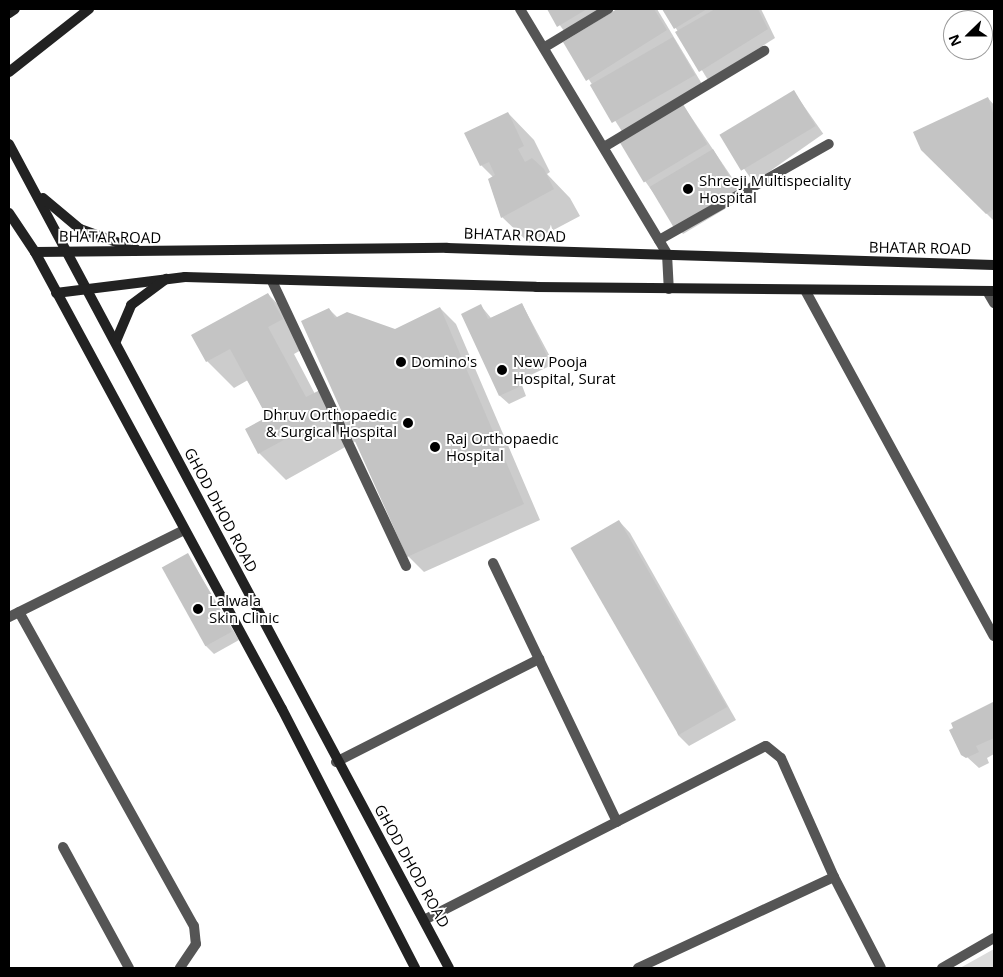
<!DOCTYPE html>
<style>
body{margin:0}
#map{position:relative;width:1003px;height:977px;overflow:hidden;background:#fff;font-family:"Open Sans",sans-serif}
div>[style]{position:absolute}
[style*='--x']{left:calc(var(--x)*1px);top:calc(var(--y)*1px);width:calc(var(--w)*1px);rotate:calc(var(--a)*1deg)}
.green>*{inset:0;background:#dcdcdc}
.shadow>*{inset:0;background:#0003;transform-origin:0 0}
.building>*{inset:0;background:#c4c4c4;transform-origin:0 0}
.lane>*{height:10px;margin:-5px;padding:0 5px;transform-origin:5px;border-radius:5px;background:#555}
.street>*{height:10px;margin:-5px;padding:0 5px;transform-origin:5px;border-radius:5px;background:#555}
.secondary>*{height:10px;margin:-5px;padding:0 5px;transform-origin:5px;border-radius:5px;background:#222}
.dots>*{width:14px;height:14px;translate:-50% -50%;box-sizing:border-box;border:2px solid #fff;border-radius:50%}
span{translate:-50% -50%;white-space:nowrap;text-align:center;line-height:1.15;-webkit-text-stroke:4px #fff;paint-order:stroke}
.poi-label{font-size:15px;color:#000}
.left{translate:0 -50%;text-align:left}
.right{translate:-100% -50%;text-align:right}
.street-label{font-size:15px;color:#000}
.frame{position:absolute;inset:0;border:10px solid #000;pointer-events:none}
.north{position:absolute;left:943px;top:10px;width:50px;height:50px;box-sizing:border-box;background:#fff;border:1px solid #999;border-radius:50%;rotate:248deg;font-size:14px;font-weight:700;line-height:20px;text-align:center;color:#000}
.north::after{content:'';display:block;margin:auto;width:18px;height:22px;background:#000;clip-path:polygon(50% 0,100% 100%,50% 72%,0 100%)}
</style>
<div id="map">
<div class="green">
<i style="clip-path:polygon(994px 949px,994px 968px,960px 968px)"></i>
</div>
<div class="shadow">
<i style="clip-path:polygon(548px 9px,608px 9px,567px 35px)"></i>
<i style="clip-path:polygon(619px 9px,657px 9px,702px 84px,623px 133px,565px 42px)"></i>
<i style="clip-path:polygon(664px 9px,761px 9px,775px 38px,708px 80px)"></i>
<i style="left:794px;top:92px;width:51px;height:85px;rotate:55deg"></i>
<i style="clip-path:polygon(988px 98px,994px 105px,994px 221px,934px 161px)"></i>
<i style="clip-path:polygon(683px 105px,745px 197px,683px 234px,645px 181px)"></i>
<i style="clip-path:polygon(508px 113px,534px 140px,550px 172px,547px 174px,570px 198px,580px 216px,529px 243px,502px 217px,493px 177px,481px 165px)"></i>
<i style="clip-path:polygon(268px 294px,294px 321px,308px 346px,294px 354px,315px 394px,320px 391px,345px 417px,329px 309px,338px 318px,395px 330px,440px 308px,456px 324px,540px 520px,424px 572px,408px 556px,356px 441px,286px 480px,259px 453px,268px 418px,248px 380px,234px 388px,207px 361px)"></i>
<i style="clip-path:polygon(522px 304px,554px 364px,520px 380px,526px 396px,509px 404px,500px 396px,463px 315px,481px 306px,491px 318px)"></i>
<i style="clip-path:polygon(619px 521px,630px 533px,736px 720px,689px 746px,678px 735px)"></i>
<i style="clip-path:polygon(188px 555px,239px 640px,214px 654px,206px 646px)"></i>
<i style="clip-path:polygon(993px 704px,994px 754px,987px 758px,989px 763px,979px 768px,967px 757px)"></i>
</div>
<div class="building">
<i style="clip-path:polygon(547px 9px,587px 9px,557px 27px)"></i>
<i style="clip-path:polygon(617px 9px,654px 9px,667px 30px,586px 81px,563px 42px)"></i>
<i style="clip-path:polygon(662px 9px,707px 9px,674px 29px)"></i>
<i style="clip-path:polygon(715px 9px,758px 9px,768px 29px,699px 72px,675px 32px)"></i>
<i style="left:673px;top:37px;width:44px;height:96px;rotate:60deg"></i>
<i style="left:794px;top:90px;width:42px;height:87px;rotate:59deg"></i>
<i style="clip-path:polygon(988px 97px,994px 116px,994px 209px,986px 214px,921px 150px,913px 132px)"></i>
<i style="left:683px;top:104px;width:47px;height:74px;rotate:59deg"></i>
<i style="clip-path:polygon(508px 112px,524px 146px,518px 149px,525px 162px,532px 158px,544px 169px,554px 189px,501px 218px,488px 179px,495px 175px,489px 162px,480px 166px,464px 133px)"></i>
<i style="left:713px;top:149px;width:47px;height:74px;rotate:59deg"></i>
<i style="clip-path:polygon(268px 293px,283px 319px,268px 327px,306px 397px,320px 390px,333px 413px,258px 454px,245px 429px,267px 417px,230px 349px,206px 362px,191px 335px)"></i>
<i style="clip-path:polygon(522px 303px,547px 356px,512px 372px,519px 387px,499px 396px,461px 314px,481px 304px,488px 319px)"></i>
<i style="clip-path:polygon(440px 307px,524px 504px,407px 557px,301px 321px,329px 308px,335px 318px,347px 312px,395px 329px)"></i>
<i style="left:619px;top:520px;width:216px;height:56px;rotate:60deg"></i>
<i style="left:188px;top:553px;width:90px;height:30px;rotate:61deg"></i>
<i style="clip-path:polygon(993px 702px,994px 738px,976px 746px,979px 752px,966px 758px,961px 755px,949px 730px,953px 728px,951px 723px)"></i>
</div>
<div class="lane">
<i style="--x:272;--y:281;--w:315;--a:64.8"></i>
</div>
<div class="street">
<i style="--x:520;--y:9;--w:286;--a:59"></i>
<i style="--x:667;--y:254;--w:35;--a:87"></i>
<i style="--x:545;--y:47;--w:74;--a:-31.1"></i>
<i style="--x:604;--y:147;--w:187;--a:-31"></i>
<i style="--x:659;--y:240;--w:195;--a:-29.5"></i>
<i style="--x:805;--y:290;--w:394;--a:61.4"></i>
<i style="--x:987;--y:291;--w:14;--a:60"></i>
<i style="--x:493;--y:563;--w:287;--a:64.4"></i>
<i style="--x:19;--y:612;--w:359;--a:60.9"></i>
<i style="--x:194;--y:926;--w:18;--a:84"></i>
<i style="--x:196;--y:944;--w:29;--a:124"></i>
<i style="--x:9;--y:617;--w:195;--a:-26.4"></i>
<i style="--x:336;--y:762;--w:228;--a:-26.9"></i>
<i style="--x:63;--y:847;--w:138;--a:61.4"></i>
<i style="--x:426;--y:919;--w:381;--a:-27"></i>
<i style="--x:766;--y:746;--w:19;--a:39"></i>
<i style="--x:781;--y:758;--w:130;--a:66"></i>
<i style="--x:834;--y:877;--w:102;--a:62.7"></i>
<i style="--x:638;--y:968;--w:216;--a:-24.9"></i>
<i style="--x:942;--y:968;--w:60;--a:-30"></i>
</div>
<div class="secondary">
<i style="--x:9;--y:13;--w:7;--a:-34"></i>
<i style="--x:9;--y:72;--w:102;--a:-38.2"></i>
<i style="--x:9;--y:144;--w:934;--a:61.9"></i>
<i style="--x:43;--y:198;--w:48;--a:40"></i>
<i style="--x:80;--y:229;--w:59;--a:19.7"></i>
<i style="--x:9;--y:213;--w:47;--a:56.3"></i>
<i style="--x:35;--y:252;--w:519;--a:61.61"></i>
<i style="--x:282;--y:709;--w:291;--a:62.8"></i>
<i style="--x:35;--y:252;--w:412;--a:-0.6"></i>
<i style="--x:447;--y:248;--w:547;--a:1.78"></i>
<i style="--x:56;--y:293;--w:130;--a:-7.1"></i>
<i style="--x:185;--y:277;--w:351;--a:1.6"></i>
<i style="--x:536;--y:287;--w:458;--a:0.5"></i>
<i style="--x:116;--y:341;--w:39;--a:-67"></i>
<i style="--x:131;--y:305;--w:44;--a:-36.6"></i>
</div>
<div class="dots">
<i style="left:688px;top:189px;background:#000"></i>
<i style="left:401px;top:362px;background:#000"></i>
<i style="left:502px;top:370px;background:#000"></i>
<i style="left:408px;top:423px;background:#000"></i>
<i style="left:435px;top:447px;background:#000"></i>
<i style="left:198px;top:609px;background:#000"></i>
</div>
<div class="poi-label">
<span class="left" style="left:699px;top:189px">Shreeji Multispeciality<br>Hospital</span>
<span class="left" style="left:513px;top:370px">New Pooja<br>Hospital, Surat</span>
<span class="left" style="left:411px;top:362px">Domino's</span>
<span class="right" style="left:397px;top:423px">Dhruv Orthopaedic<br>&amp; Surgical Hospital</span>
<span class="left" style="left:446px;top:447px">Raj Orthopaedic<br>Hospital</span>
<span class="left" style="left:209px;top:609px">Lalwala<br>Skin Clinic</span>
</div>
<div class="street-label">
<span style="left:515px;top:235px;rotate:2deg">BHATAR ROAD</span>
<span style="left:110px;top:237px;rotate:1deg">BHATAR ROAD</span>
<span style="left:920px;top:248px;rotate:1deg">BHATAR ROAD</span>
<span style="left:221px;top:510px;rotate:62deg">GHOD DHOD ROAD</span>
<span style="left:412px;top:866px;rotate:61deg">GHOD DHOD ROAD</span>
</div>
<div class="frame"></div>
<div class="north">N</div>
</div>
